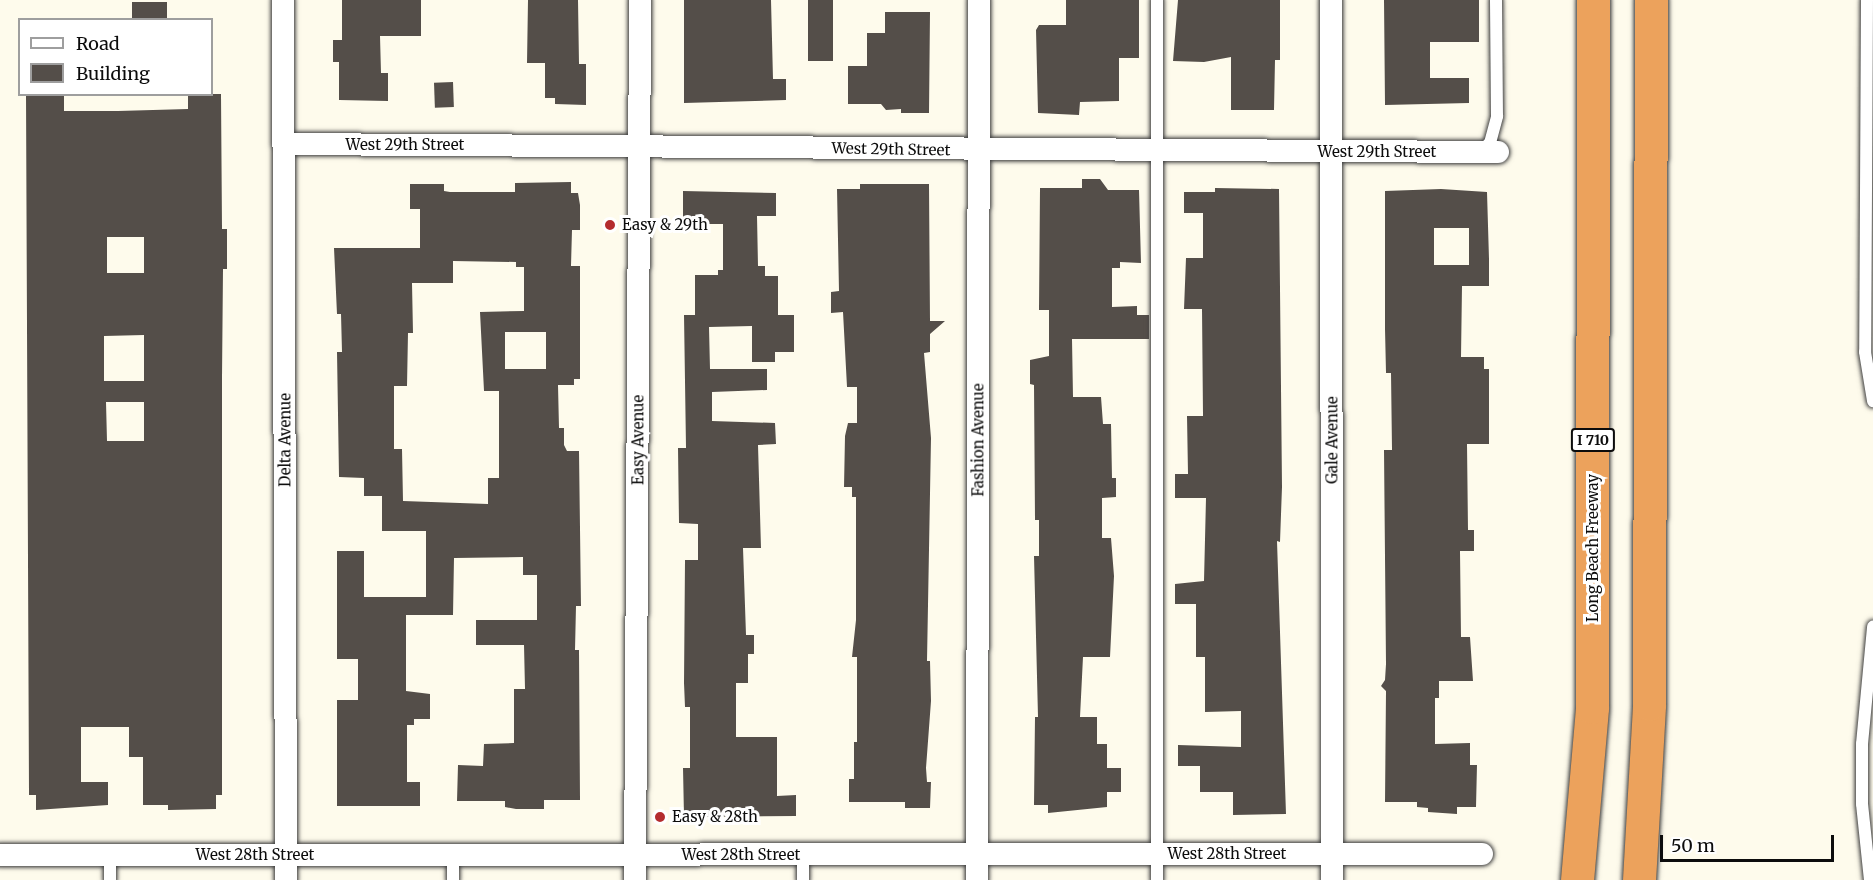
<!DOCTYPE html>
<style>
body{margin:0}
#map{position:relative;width:1873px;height:880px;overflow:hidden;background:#fefbec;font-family:Merriweather,serif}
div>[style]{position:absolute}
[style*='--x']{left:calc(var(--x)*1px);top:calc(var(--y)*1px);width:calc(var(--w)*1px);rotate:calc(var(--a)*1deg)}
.building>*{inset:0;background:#544e49;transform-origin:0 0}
.roads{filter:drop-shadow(0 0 2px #3f3f3f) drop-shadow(0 0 2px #3f3f3f)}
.lane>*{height:12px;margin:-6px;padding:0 6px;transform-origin:6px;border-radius:6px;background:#fff}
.street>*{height:22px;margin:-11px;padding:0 11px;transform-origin:11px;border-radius:11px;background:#fff}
.highway>*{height:33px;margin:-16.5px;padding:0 16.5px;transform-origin:16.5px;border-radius:16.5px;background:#eca25c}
.dots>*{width:16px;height:16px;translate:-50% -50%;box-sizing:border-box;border:3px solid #fff;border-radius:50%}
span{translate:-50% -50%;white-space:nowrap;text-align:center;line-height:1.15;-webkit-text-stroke:6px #fff;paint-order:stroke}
.shield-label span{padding:2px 4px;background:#fff;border:2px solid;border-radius:4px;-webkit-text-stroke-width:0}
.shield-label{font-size:14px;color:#0c0c0c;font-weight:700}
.street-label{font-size:15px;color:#0c0c0c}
.poi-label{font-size:15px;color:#0c0c0c}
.left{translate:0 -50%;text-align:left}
.legend{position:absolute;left:18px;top:18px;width:195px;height:78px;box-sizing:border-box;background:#fff;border:2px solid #9e9e9e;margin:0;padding:8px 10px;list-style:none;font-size:18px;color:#0c0c0c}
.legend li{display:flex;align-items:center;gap:12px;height:30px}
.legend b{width:30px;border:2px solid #9e9e9e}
.scale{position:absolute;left:1660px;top:835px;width:174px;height:27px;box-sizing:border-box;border:3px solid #0c0c0c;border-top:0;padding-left:8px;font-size:18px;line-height:21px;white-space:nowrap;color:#0c0c0c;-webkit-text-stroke:4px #fff;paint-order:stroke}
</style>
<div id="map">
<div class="building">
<i style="clip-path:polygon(342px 0,421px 0,421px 36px,380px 36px,381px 73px,388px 73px,388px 101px,339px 100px,339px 62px,333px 62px,333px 40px,342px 40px)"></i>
<i style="clip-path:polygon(528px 0,578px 0,579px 64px,586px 64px,586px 105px,555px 104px,555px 98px,545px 98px,545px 63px,527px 63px)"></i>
<i style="clip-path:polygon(684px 0,771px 0,773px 79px,786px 79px,786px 100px,684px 103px)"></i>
<i style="left:808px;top:0;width:25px;height:61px"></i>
<i style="clip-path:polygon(1066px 0,1139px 0,1139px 58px,1119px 58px,1119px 101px,1080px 102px,1079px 115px,1038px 113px,1036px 30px,1039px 25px,1066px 25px)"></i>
<i style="clip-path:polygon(1178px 0,1280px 0,1280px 60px,1275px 60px,1274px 110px,1231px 110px,1231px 57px,1204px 62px,1173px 61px)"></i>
<i style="clip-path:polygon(1384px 0,1479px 0,1479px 42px,1430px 42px,1430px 78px,1469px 78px,1469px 103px,1385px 105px)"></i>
<i style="left:132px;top:2px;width:35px;height:18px"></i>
<i style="clip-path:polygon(885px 12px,930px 12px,929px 113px,901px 113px,901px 109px,886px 110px,881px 104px,848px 104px,848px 66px,867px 66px,867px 33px,885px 33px)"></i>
<i style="left:453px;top:82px;width:25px;height:19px;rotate:88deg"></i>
<i style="clip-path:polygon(evenodd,26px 94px,64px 94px,64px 111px,118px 111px,188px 109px,188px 94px,221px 94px,222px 229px,227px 229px,227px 269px,223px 269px,222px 378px,222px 795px,216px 795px,216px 809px,168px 810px,168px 805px,143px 805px,143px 757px,129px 757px,129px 727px,81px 727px,81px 782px,108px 782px,108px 805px,36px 810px,36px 795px,29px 795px,26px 94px,107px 237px,144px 237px,144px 273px,107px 273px,107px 237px,26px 94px,144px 335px,144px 381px,104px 381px,104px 336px,144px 335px,26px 94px,106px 402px,144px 402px,144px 441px,107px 441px,106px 402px)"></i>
<i style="clip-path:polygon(1082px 179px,1100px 179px,1108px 190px,1139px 190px,1141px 263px,1120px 262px,1120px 268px,1112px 268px,1112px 307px,1137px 306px,1137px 315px,1149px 315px,1149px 339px,1072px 339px,1073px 397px,1101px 397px,1103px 424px,1111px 424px,1112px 478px,1116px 478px,1116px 497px,1102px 498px,1102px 538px,1111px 538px,1114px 576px,1110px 657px,1083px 657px,1080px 717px,1097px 717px,1097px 744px,1107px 744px,1107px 768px,1121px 768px,1121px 792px,1107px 792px,1107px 807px,1048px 813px,1048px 805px,1034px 805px,1035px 717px,1038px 717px,1034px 556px,1039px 556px,1039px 520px,1035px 520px,1034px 385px,1030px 384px,1030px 360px,1049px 356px,1049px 310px,1039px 310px,1040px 188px,1082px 188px)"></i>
<i style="clip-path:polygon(evenodd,571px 182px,571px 193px,578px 193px,580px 205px,580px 230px,572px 230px,571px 266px,580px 266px,580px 379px,574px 379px,574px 385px,558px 385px,559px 428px,564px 428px,564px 445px,567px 451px,579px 451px,581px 606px,576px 606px,575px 650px,579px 650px,580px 800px,544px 800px,544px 809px,516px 809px,505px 807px,505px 801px,457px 801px,458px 765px,483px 766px,484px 744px,514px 743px,514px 689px,525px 689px,524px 645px,476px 645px,476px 620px,537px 620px,537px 575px,523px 575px,523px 557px,454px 558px,453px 615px,406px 615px,406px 691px,430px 694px,430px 719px,414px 719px,414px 725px,407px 725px,407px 782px,420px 782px,420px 806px,337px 806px,337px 700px,358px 700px,358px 659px,337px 659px,337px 551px,364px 551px,364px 597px,426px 597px,426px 531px,382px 531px,382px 496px,364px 496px,364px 478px,339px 477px,337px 352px,342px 352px,341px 314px,337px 314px,334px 248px,420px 248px,420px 209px,410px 209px,410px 184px,444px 184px,444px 191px,450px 192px,515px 192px,515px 183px,571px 182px,453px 261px,516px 262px,516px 267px,524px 267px,524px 311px,480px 312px,484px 391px,499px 391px,499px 478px,488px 478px,488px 504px,403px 501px,402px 449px,394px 449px,394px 386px,407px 386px,408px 333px,413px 333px,412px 283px,453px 283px,453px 261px,571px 182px,505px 332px,546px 332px,546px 369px,505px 369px,505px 332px)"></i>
<i style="clip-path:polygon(860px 184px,929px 184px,930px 321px,945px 321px,930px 334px,930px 352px,924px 353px,931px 438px,927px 661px,930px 661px,931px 701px,926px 768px,927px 782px,931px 782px,930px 808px,905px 808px,905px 802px,849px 802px,849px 779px,854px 779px,854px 742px,857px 742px,857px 657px,852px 657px,856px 620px,856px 497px,852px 497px,852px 487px,844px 487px,845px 436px,848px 423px,857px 423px,857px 387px,847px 387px,843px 312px,831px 313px,831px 292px,839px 291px,837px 189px,860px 189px)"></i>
<i style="clip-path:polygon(1215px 188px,1279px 189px,1282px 487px,1280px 542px,1277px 541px,1286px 814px,1233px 815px,1233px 792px,1200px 792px,1200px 766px,1178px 766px,1178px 745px,1241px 747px,1241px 711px,1205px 712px,1205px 657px,1196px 657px,1196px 604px,1175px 604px,1175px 584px,1204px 581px,1206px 498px,1175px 498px,1175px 474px,1188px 474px,1187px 416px,1203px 416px,1202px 309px,1184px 309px,1186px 258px,1203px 258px,1203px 213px,1184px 213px,1184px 192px,1215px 192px)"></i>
<i style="clip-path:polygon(evenodd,1441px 189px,1487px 192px,1489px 259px,1489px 286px,1462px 286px,1461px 357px,1484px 357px,1484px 369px,1489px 369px,1489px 444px,1467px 444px,1468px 530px,1474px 530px,1474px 551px,1460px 551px,1461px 637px,1470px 637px,1473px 681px,1439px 681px,1439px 698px,1435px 698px,1435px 744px,1470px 743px,1470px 765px,1477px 765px,1476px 807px,1457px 807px,1457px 814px,1428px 812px,1428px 808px,1417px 807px,1417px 802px,1385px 802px,1386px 691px,1381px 686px,1385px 680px,1386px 664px,1384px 450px,1392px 450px,1391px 373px,1386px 373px,1385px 329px,1385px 191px,1441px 189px,1434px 228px,1469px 228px,1469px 265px,1434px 265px,1434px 228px)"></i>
<i style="clip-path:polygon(683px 191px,776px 193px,776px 216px,757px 216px,758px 266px,765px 266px,765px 276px,778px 276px,778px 315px,794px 315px,794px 352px,775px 352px,775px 362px,752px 362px,752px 326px,709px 327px,710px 369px,767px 369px,767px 390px,712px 392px,712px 421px,775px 423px,776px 444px,758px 445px,761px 548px,743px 548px,746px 635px,754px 635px,754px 654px,748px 654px,748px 683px,736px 683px,736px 737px,777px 737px,777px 796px,796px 795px,796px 816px,684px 817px,683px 768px,690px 768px,690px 707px,685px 707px,684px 683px,685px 560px,698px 560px,698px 524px,679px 523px,678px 448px,686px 448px,684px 315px,695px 315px,695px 275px,718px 275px,718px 270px,723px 270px,723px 224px,683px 224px)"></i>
</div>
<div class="roads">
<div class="lane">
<i style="--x:1867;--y:0;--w:352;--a:90.3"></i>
<i style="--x:1865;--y:352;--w:50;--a:80.7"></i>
<i style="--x:1481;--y:151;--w:12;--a:-42"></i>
<i style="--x:1490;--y:143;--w:28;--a:-75"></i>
<i style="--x:1497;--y:116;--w:116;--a:-90.5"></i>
<i style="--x:803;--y:855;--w:25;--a:90"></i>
<i style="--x:110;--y:880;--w:25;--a:-90"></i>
<i style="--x:453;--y:880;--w:25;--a:-90"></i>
<i style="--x:1157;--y:880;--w:880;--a:-90"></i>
<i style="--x:1870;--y:880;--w:76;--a:-96"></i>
<i style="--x:1862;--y:804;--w:60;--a:-90"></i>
<i style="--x:1862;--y:744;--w:118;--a:-84.6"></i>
</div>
<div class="street">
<i style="--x:283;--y:0;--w:880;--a:89.8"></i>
<i style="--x:1331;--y:0;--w:880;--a:89.93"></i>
<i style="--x:285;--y:144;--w:1213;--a:0.38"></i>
<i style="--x:0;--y:855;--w:1482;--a:-0.04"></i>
<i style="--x:635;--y:880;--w:880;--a:-89.67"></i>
<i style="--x:977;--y:880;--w:880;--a:-89.87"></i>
</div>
<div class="highway">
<i style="--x:1577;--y:880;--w:174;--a:-85"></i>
<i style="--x:1592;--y:707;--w:707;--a:-89.92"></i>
<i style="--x:1639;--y:880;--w:176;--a:-86.7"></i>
<i style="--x:1649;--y:704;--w:704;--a:-89.84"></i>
</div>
</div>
<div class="dots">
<i style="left:610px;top:225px;background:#b42c2e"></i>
<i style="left:660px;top:817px;background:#b42c2e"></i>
</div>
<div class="shield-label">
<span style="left:1593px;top:440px">I 710</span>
</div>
<div class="street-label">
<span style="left:405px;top:145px">West 29th Street</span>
<span style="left:891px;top:149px;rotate:1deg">West 29th Street</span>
<span style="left:1377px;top:152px">West 29th Street</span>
<span style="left:285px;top:440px;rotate:-90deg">Delta Avenue</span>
<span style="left:638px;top:440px;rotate:-90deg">Easy Avenue</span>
<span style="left:978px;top:440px;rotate:-90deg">Fashion Avenue</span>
<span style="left:1332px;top:440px;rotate:-90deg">Gale Avenue</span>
<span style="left:1593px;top:548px;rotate:-90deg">Long Beach Freeway</span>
<span style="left:1227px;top:854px">West 28th Street</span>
<span style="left:255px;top:855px">West 28th Street</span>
<span style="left:741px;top:855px">West 28th Street</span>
</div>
<div class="poi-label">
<span class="left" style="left:622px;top:225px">Easy &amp; 29th</span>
<span class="left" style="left:672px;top:817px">Easy &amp; 28th</span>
</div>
<ul class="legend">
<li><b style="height:8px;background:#fff"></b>Road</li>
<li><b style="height:16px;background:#544e49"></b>Building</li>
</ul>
<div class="scale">50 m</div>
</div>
